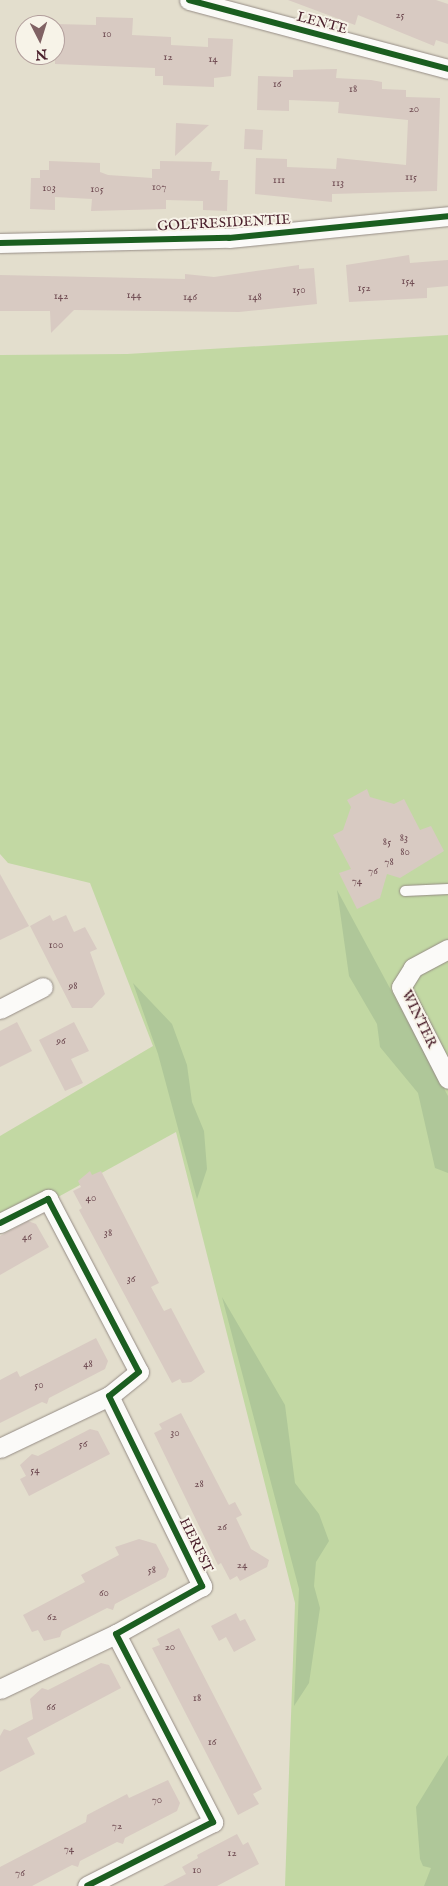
<!DOCTYPE html>
<style>
body{margin:0}
#map{position:relative;width:448px;height:1886px;overflow:hidden;background:#e3decd;font-family:"IM FELL English",serif}
div>[style]{position:absolute}
[style*='--x']{left:calc(var(--x)*1px);top:calc(var(--y)*1px);width:calc(var(--w)*1px);rotate:calc(var(--a)*1deg)}
.green>*{inset:0;background:#c2d8a3}
.forest>*{inset:0;background:#afc799}
.building>*{inset:0;background:#d8cac2;transform-origin:0 0}
.roads{filter:drop-shadow(0 0 1px #958c85) drop-shadow(0 0 1px #958c85)}
.service>*{height:10px;margin:-5px;padding:0 5px;transform-origin:5px;border-radius:5px;background:#fbfaf8}
.minor>*{height:19px;margin:-9.5px;padding:0 9.5px;transform-origin:9.5px;border-radius:9.5px;background:#fbfaf8}
.cycleway>*{height:6px;margin:-3px;padding:0 3px;transform-origin:3px;border-radius:3px;background:#1b5e20}
span{translate:-50% -50%;white-space:nowrap;text-align:center;line-height:1.15;-webkit-text-stroke:4px #f7f3e8;paint-order:stroke}
.number-label{font-size:11px;color:#6e4a51}
.number-label span{-webkit-text-stroke-width:0}
.street-label{font-size:14px;color:#4a1f2b}
.north{position:absolute;left:15px;top:15px;width:50px;height:50px;box-sizing:border-box;background:#f7f3e8;border:1px solid #b29e9c;border-radius:50%;rotate:175deg;font-size:14px;font-weight:700;line-height:20px;text-align:center;color:#4a1f2b}
.north::after{content:'';display:block;margin:auto;width:18px;height:22px;background:#806264;clip-path:polygon(50% 0,100% 100%,50% 72%,0 100%)}
</style>
<div id="map">
<div class="green">
<i style="clip-path:polygon(448px 335px,448px 1886px,285px 1886px,295px 1603px,176px 1132px,0 1229px,0 1136px,153px 1046px,90px 883px,8px 863px,0 854px,0 355px,127px 354px)"></i>
</div>
<div class="forest">
<i style="clip-path:polygon(337px 890px,448px 1096px,448px 1173px,435px 1168px,418px 1093px,380px 1047px,377px 1024px,349px 976px)"></i>
<i style="clip-path:polygon(133px 983px,172px 1024px,187px 1065px,192px 1102px,204px 1131px,207px 1169px,197px 1199px,158px 1054px)"></i>
<i style="clip-path:polygon(222px 1297px,285px 1405px,295px 1483px,319px 1514px,329px 1541px,316px 1562px,314px 1586px,320px 1608px,309px 1683px,294px 1706px,299px 1589px)"></i>
<i style="clip-path:polygon(448px 1755px,448px 1886px,424px 1886px,431px 1868px,423px 1866px,420px 1859px,416px 1807px)"></i>
</div>
<div class="building">
<i style="clip-path:polygon(288px 0,436px 0,448px 4px,448px 44px,436px 40px,434px 46px,358px 15px,355px 25px)"></i>
<i style="clip-path:polygon(96px 17px,133px 18px,132px 35px,171px 37px,171px 45px,208px 47px,208px 38px,233px 39px,231px 76px,214px 78px,214px 87px,163px 85px,163px 76px,155px 76px,155px 68px,55px 64px,55px 24px,96px 25px)"></i>
<i style="clip-path:polygon(337px 69px,336px 78px,371px 80px,382px 82px,382px 89px,406px 90px,406px 97px,440px 98px,437px 191px,332px 194px,332px 202px,255px 194px,256px 158px,287px 159px,287px 167px,336px 169px,337px 158px,406px 165px,408px 120px,338px 113px,339px 102px,289px 100px,289px 111px,257px 110px,258px 76px,293px 77px,293px 70px)"></i>
<i style="clip-path:polygon(176px 123px,209px 125px,175px 156px)"></i>
<i style="left:245px;top:129px;width:18px;height:20px;rotate:3deg"></i>
<i style="clip-path:polygon(49px 161px,100px 163px,100px 172px,108px 175px,152px 178px,152px 169px,160px 169px,160px 161px,212px 162px,211px 171px,220px 171px,219px 180px,228px 180px,227px 211px,203px 210px,203px 201px,166px 200px,166px 209px,91px 211px,92px 199px,55px 197px,55px 210px,30px 209px,31px 178px,40px 178px,40px 170px,49px 170px)"></i>
<i style="clip-path:polygon(409px 255px,410px 263px,448px 260px,448px 286px,427px 288px,427px 298px,349px 302px,346px 265px)"></i>
<i style="clip-path:polygon(299px 265px,299px 269px,314px 268px,317px 304px,239px 312px,74px 310px,51px 333px,50px 311px,0 311px,0 275px,185px 279px,185px 274px,214px 277px)"></i>
<i style="clip-path:polygon(367px 789px,370px 797px,394px 804px,404px 799px,420px 830px,431px 826px,444px 851px,400px 878px,387px 874px,380px 898px,357px 909px,339px 873px,351px 869px,333px 835px,343px 830px,351px 807px,347px 800px)"></i>
<i style="clip-path:polygon(0 874px,29px 926px,0 940px)"></i>
<i style="clip-path:polygon(50px 915px,53px 921px,66px 915px,74px 932px,85px 927px,97px 949px,90px 952px,105px 994px,92px 1008px,72px 1008px,30px 926px)"></i>
<i style="clip-path:polygon(17px 1022px,32px 1051px,0 1067px,0 1031px)"></i>
<i style="clip-path:polygon(74px 1022px,89px 1051px,71px 1059px,83px 1083px,65px 1091px,39px 1040px)"></i>
<i style="clip-path:polygon(90px 1171px,92px 1175px,101px 1171px,159px 1283px,151px 1287px,164px 1311px,171px 1308px,205px 1372px,191px 1382px,182px 1383px,180px 1379px,172px 1383px,79px 1210px,82px 1208px,73px 1191px,81px 1187px,78px 1181px)"></i>
<i style="clip-path:polygon(28px 1221px,36px 1224px,49px 1247px,0 1275px,0 1236px)"></i>
<i style="clip-path:polygon(96px 1338px,108px 1361px,105px 1369px,49px 1398px,47px 1404px,42px 1402px,0 1423px,0 1380px,17px 1371px,20px 1377px)"></i>
<i style="clip-path:polygon(181px 1413px,229px 1505px,235px 1502px,242px 1515px,236px 1518px,251px 1549px,269px 1560px,267px 1567px,240px 1581px,237px 1576px,230px 1580px,221px 1563px,218px 1565px,154px 1433px,162px 1429px,159px 1424px)"></i>
<i style="clip-path:polygon(90px 1429px,98px 1431px,110px 1454px,29px 1496px,20px 1479px,26px 1476px,20px 1465px,32px 1454px,38px 1456px)"></i>
<i style="clip-path:polygon(139px 1539px,156px 1544px,169px 1569px,166px 1577px,115px 1604px,113px 1610px,107px 1608px,62px 1631px,60px 1637px,44px 1641px,38px 1630px,32px 1632px,23px 1615px,85px 1582px,81px 1575px,119px 1555px,115px 1547px)"></i>
<i style="clip-path:polygon(236px 1613px,240px 1621px,245px 1619px,256px 1640px,234px 1652px,226px 1637px,219px 1641px,211px 1626px)"></i>
<i style="clip-path:polygon(179px 1628px,262px 1789px,253px 1794px,259px 1804px,238px 1815px,152px 1648px,160px 1645px,157px 1639px)"></i>
<i style="clip-path:polygon(101px 1663px,109px 1665px,121px 1688px,27px 1738px,35px 1754px,0 1772px,0 1736px,4px 1729px,10px 1731px,33px 1719px,30px 1699px,42px 1688px,48px 1690px)"></i>
<i style="clip-path:polygon(168px 1780px,180px 1803px,177px 1811px,125px 1838px,123px 1844px,117px 1842px,80px 1861px,78px 1867px,72px 1865px,32px 1886px,0 1886px,0 1867px,86px 1822px,87px 1815px,127px 1794px,129px 1798px)"></i>
<i style="clip-path:polygon(237px 1834px,243px 1845px,248px 1842px,259px 1864px,217px 1886px,163px 1886px,186px 1874px,182px 1867px,198px 1858px,197px 1855px)"></i>
</div>
<div class="roads">
<div class="service">
<i style="--x:405;--y:891;--w:43;--a:-2.7"></i>
</div>
<div class="minor">
<i style="--x:189;--y:0;--w:268;--a:14.9"></i>
<i style="--x:0;--y:243;--w:229;--a:-1.3"></i>
<i style="--x:229;--y:238;--w:220;--a:-5.7"></i>
<i style="--x:448;--y:949;--w:40;--a:152"></i>
<i style="--x:413;--y:968;--w:22;--a:122"></i>
<i style="--x:401;--y:987;--w:103;--a:62.9"></i>
<i style="--x:0;--y:1009;--w:48;--a:-27.1"></i>
<i style="--x:0;--y:1223;--w:54;--a:-26.6"></i>
<i style="--x:48;--y:1199;--w:195;--a:62.3"></i>
<i style="--x:139;--y:1372;--w:38;--a:141"></i>
<i style="--x:109;--y:1396;--w:212;--a:63.9"></i>
<i style="--x:202;--y:1586;--w:98;--a:150.8"></i>
<i style="--x:116;--y:1634;--w:212;--a:62.7"></i>
<i style="--x:213;--y:1822;--w:141;--a:153.1"></i>
<i style="--x:0;--y:1448;--w:121;--a:-25.5"></i>
<i style="--x:0;--y:1689;--w:128;--a:-25.4"></i>
</div>
</div>
<div class="cycleway">
<i style="--x:189;--y:0;--w:268;--a:14.9"></i>
<i style="--x:0;--y:243;--w:229;--a:-1.3"></i>
<i style="--x:229;--y:238;--w:220;--a:-5.7"></i>
<i style="--x:0;--y:1223;--w:54;--a:-26.6"></i>
<i style="--x:48;--y:1199;--w:195;--a:62.3"></i>
<i style="--x:139;--y:1372;--w:38;--a:141"></i>
<i style="--x:109;--y:1396;--w:212;--a:63.9"></i>
<i style="--x:202;--y:1586;--w:98;--a:150.8"></i>
<i style="--x:116;--y:1634;--w:212;--a:62.7"></i>
<i style="--x:213;--y:1822;--w:141;--a:153.1"></i>
</div>
<div class="number-label">
<span style="left:400px;top:15px">25</span>
<span style="left:107px;top:34px">10</span>
<span style="left:168px;top:57px">12</span>
<span style="left:213px;top:59px">14</span>
<span style="left:277px;top:84px">16</span>
<span style="left:353px;top:89px">18</span>
<span style="left:414px;top:109px">20</span>
<span style="left:411px;top:177px">115</span>
<span style="left:279px;top:180px">111</span>
<span style="left:338px;top:183px">113</span>
<span style="left:159px;top:187px">107</span>
<span style="left:49px;top:188px">103</span>
<span style="left:97px;top:189px">105</span>
<span style="left:408px;top:281px">154</span>
<span style="left:364px;top:288px">152</span>
<span style="left:299px;top:290px">150</span>
<span style="left:134px;top:295px">144</span>
<span style="left:61px;top:296px">142</span>
<span style="left:190px;top:297px">146</span>
<span style="left:255px;top:297px">148</span>
<span style="left:404px;top:838px">83</span>
<span style="left:387px;top:842px">85</span>
<span style="left:405px;top:852px">80</span>
<span style="left:389px;top:862px">78</span>
<span style="left:373px;top:871px">76</span>
<span style="left:357px;top:881px">74</span>
<span style="left:56px;top:945px">100</span>
<span style="left:73px;top:986px">98</span>
<span style="left:61px;top:1041px">96</span>
<span style="left:91px;top:1198px">40</span>
<span style="left:108px;top:1233px">38</span>
<span style="left:27px;top:1237px">46</span>
<span style="left:131px;top:1279px">36</span>
<span style="left:88px;top:1364px">48</span>
<span style="left:39px;top:1385px">50</span>
<span style="left:175px;top:1433px">30</span>
<span style="left:83px;top:1444px">56</span>
<span style="left:35px;top:1470px">54</span>
<span style="left:199px;top:1484px">28</span>
<span style="left:222px;top:1527px">26</span>
<span style="left:242px;top:1565px">24</span>
<span style="left:152px;top:1570px">58</span>
<span style="left:104px;top:1593px">60</span>
<span style="left:52px;top:1617px">62</span>
<span style="left:170px;top:1647px">20</span>
<span style="left:197px;top:1698px">18</span>
<span style="left:51px;top:1707px">66</span>
<span style="left:212px;top:1742px">16</span>
<span style="left:157px;top:1800px">70</span>
<span style="left:117px;top:1826px">72</span>
<span style="left:69px;top:1849px">74</span>
<span style="left:232px;top:1853px">12</span>
<span style="left:197px;top:1870px">10</span>
<span style="left:20px;top:1873px">76</span>
</div>
<div class="street-label">
<span style="left:322px;top:23px;rotate:15deg">LENTE</span>
<span style="left:224px;top:223px;rotate:-3deg">GOLFRESIDENTIE</span>
<span style="left:419px;top:1019px;rotate:64deg">WINTER</span>
<span style="left:196px;top:1545px;rotate:64deg">HERFST</span>
</div>
<div class="north">N</div>
</div>
